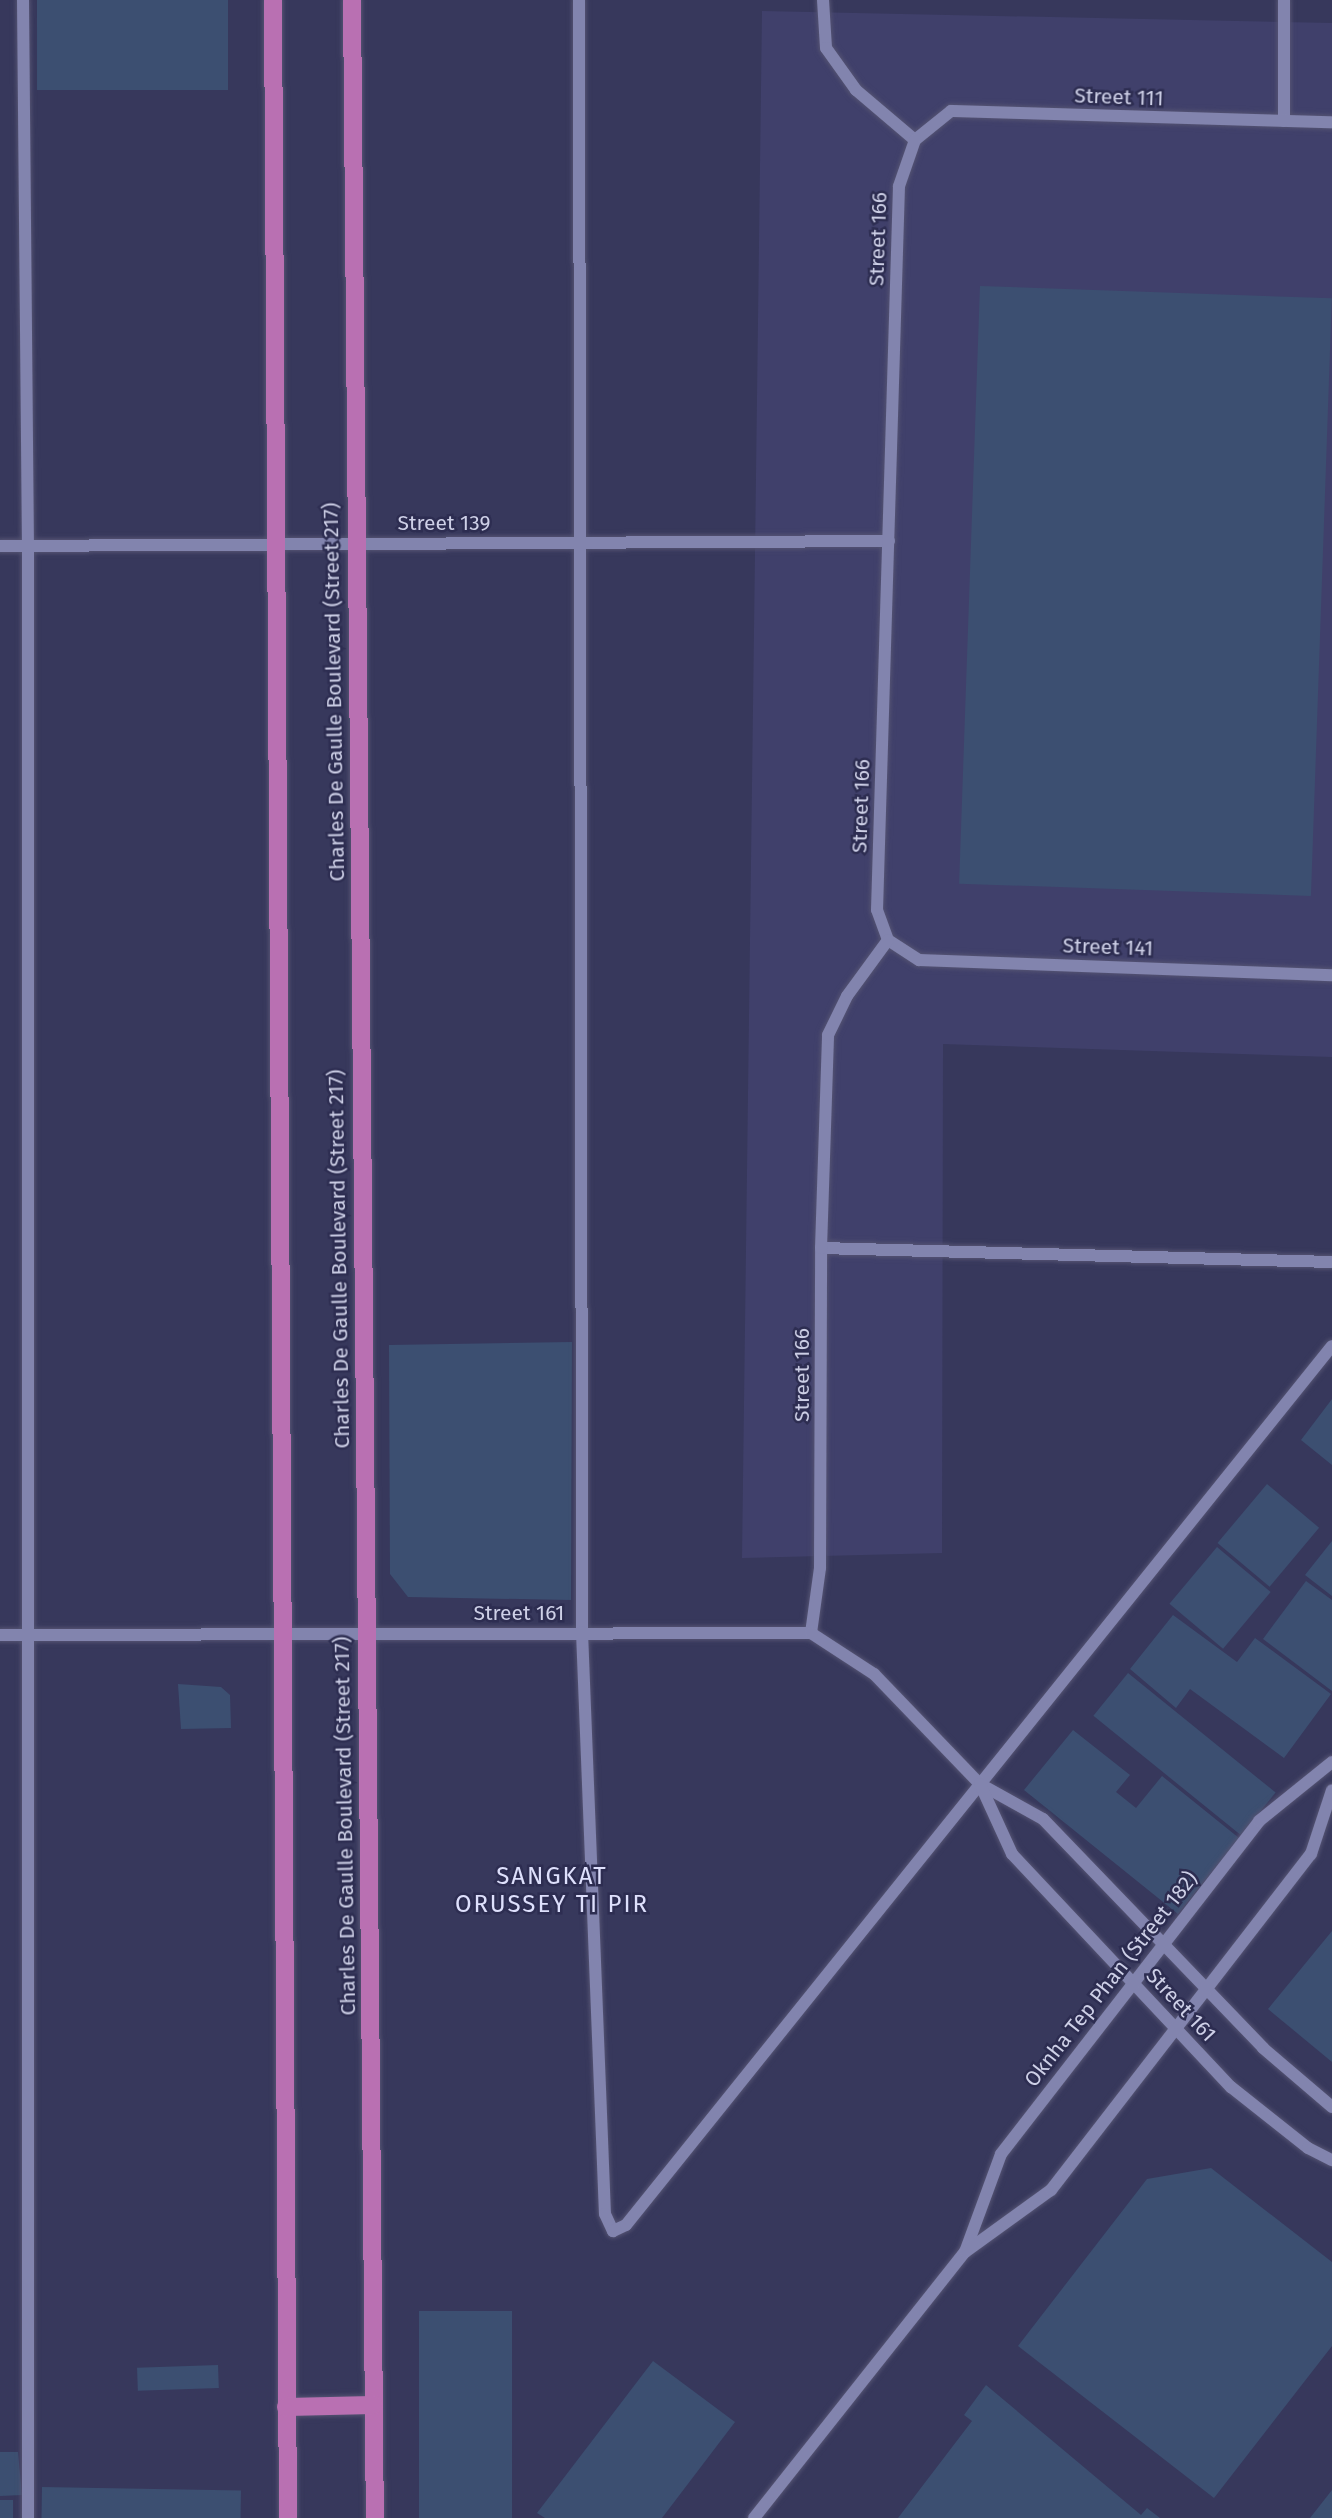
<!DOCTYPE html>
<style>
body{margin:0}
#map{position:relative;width:1332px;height:2518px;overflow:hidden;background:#37385c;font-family:"Fira Sans",sans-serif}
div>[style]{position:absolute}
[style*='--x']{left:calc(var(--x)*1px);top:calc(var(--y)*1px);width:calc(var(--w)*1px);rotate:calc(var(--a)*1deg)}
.built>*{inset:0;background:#40406b}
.building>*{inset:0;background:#3c4f71;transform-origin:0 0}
.roads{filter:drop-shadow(0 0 2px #545372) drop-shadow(0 0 2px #545372)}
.minor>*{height:12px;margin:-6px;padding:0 6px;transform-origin:6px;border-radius:6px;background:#8284ae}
.major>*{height:18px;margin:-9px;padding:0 9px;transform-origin:9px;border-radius:9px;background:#b970b2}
span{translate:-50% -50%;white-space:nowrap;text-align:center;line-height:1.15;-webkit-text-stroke:5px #2d2d51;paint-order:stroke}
.street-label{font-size:21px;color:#ced0e7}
.quarter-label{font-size:24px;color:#dee0fc;letter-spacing:2px}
</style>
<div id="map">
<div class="built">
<i style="clip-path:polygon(762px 11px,1332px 23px,1332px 1057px,943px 1044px,942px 1553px,742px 1558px)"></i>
</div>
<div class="building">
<i style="left:37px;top:0;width:191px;height:90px"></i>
<i style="left:980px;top:286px;width:352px;height:598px;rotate:2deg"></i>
<i style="clip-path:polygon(572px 1342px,571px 1600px,408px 1597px,390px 1574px,389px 1345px)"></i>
<i style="clip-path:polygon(1332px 1399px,1332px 1465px,1301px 1440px)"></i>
<i style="left:1267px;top:1484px;width:68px;height:77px;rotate:40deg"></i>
<i style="clip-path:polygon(1332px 1541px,1332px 1596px,1305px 1575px)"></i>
<i style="left:1217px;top:1547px;width:70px;height:74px;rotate:40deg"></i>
<i style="clip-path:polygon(1306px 1581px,1332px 1600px,1332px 1691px,1263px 1639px)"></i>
<i style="clip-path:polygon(1173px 1615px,1237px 1662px,1255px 1638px,1331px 1694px,1284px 1758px,1190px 1689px,1176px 1708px,1130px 1669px)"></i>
<i style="left:1128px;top:1673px;width:190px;height:55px;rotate:39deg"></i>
<i style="clip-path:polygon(178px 1684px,221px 1687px,230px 1695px,231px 1728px,181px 1729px)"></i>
<i style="clip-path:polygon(1073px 1730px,1130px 1775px,1116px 1792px,1136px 1808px,1162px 1776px,1239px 1838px,1178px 1914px,1024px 1790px)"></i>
<i style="clip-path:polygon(1332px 1931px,1332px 2062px,1268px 2009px)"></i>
<i style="clip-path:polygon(1211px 2168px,1332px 2262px,1332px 2346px,1214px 2498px,1018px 2346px,1147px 2179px)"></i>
<i style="left:419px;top:2311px;width:93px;height:207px"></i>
<i style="clip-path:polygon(653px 2361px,735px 2422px,662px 2518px,545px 2518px,537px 2513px)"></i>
<i style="left:218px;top:2365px;width:23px;height:81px;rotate:88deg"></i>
<i style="clip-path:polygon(986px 2385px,1141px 2515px,1147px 2508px,1160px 2518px,898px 2518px,972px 2421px,964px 2415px)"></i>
<i style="clip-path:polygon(0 2452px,18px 2452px,22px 2495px,0 2496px)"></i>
<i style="left:42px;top:2487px;width:199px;height:31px;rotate:1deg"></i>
<i style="clip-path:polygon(1332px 2490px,1332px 2518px,1310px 2518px)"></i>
<i style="left:0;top:2500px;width:13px;height:18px"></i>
</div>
<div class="roads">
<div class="minor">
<i style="--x:23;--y:0;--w:546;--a:89.48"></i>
<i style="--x:28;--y:546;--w:1972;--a:90"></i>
<i style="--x:579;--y:0;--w:1632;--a:89.89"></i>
<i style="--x:582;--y:1632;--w:582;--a:87.74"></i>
<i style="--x:605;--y:2214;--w:19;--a:65"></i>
<i style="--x:613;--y:2231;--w:14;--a:-25"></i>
<i style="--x:626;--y:2225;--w:1127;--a:-51.23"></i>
<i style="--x:823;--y:0;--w:48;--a:86.4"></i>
<i style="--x:826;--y:48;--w:52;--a:54.5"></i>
<i style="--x:856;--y:90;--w:77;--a:40.3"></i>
<i style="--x:1284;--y:0;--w:121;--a:90"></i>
<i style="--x:915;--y:140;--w:46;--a:-38.9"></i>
<i style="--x:951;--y:111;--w:381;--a:1.7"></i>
<i style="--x:0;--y:546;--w:889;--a:-0.32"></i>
<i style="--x:888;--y:940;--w:32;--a:-110"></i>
<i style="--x:877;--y:910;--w:724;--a:-88.26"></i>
<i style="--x:899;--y:186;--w:49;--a:-70.8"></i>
<i style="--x:888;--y:940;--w:37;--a:33"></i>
<i style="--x:919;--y:960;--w:413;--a:2.1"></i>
<i style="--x:821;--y:1248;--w:511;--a:1.57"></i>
<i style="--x:811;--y:1633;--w:66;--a:-82.1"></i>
<i style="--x:820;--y:1568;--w:320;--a:-89.8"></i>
<i style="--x:821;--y:1248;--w:213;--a:-88.1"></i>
<i style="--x:828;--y:1035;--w:43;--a:-64"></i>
<i style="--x:847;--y:996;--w:69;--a:-53.8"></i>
<i style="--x:0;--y:1635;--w:811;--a:-0.14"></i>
<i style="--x:811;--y:1633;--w:75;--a:33.1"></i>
<i style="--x:874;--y:1674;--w:153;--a:46.1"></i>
<i style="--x:980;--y:1784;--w:72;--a:29.1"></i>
<i style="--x:1043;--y:1819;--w:318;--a:46.1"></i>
<i style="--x:1263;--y:2048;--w:91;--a:40.5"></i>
<i style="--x:980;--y:1784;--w:77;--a:65.4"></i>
<i style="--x:1012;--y:1854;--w:320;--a:46.8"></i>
<i style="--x:1231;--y:2087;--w:98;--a:38.4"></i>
<i style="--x:1308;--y:2148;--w:27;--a:27"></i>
<i style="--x:965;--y:2252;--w:104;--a:-69.8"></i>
<i style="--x:1001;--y:2154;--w:421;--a:-52.2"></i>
<i style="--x:1259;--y:1821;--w:94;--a:-38.9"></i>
<i style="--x:754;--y:2518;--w:340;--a:-51.6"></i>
<i style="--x:965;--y:2252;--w:106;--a:-35.8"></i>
<i style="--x:1051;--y:2190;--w:425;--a:-52.3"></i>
<i style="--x:1311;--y:1854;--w:67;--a:-71.8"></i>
</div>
<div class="major">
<i style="--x:273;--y:0;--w:2518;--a:89.66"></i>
<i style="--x:352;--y:0;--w:2518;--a:89.48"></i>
<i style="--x:286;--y:2407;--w:88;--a:-1.3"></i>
</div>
</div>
<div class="street-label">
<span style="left:1119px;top:97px;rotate:2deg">Street 111</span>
<span style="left:878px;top:239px;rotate:-88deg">Street 166</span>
<span style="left:444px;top:523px">Street 139</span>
<span style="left:334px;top:692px;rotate:-91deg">Charles De Gaulle Boulevard (Street 217)</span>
<span style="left:861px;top:806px;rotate:-88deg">Street 166</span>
<span style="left:1108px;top:947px;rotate:2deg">Street 141</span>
<span style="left:339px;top:1259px;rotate:-91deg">Charles De Gaulle Boulevard (Street 217)</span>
<span style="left:802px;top:1375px;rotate:-90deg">Street 166</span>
<span style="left:519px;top:1613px">Street 161</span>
<span style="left:345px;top:1826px;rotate:-91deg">Charles De Gaulle Boulevard (Street 217)</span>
<span style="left:1111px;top:1979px;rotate:-52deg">Oknha Tep Phan (Street 182)</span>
<span style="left:1181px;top:2005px;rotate:47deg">Street 161</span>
</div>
<div class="quarter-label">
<span style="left:552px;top:1891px">SANGKAT<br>ORUSSEY TI PIR</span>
</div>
</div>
